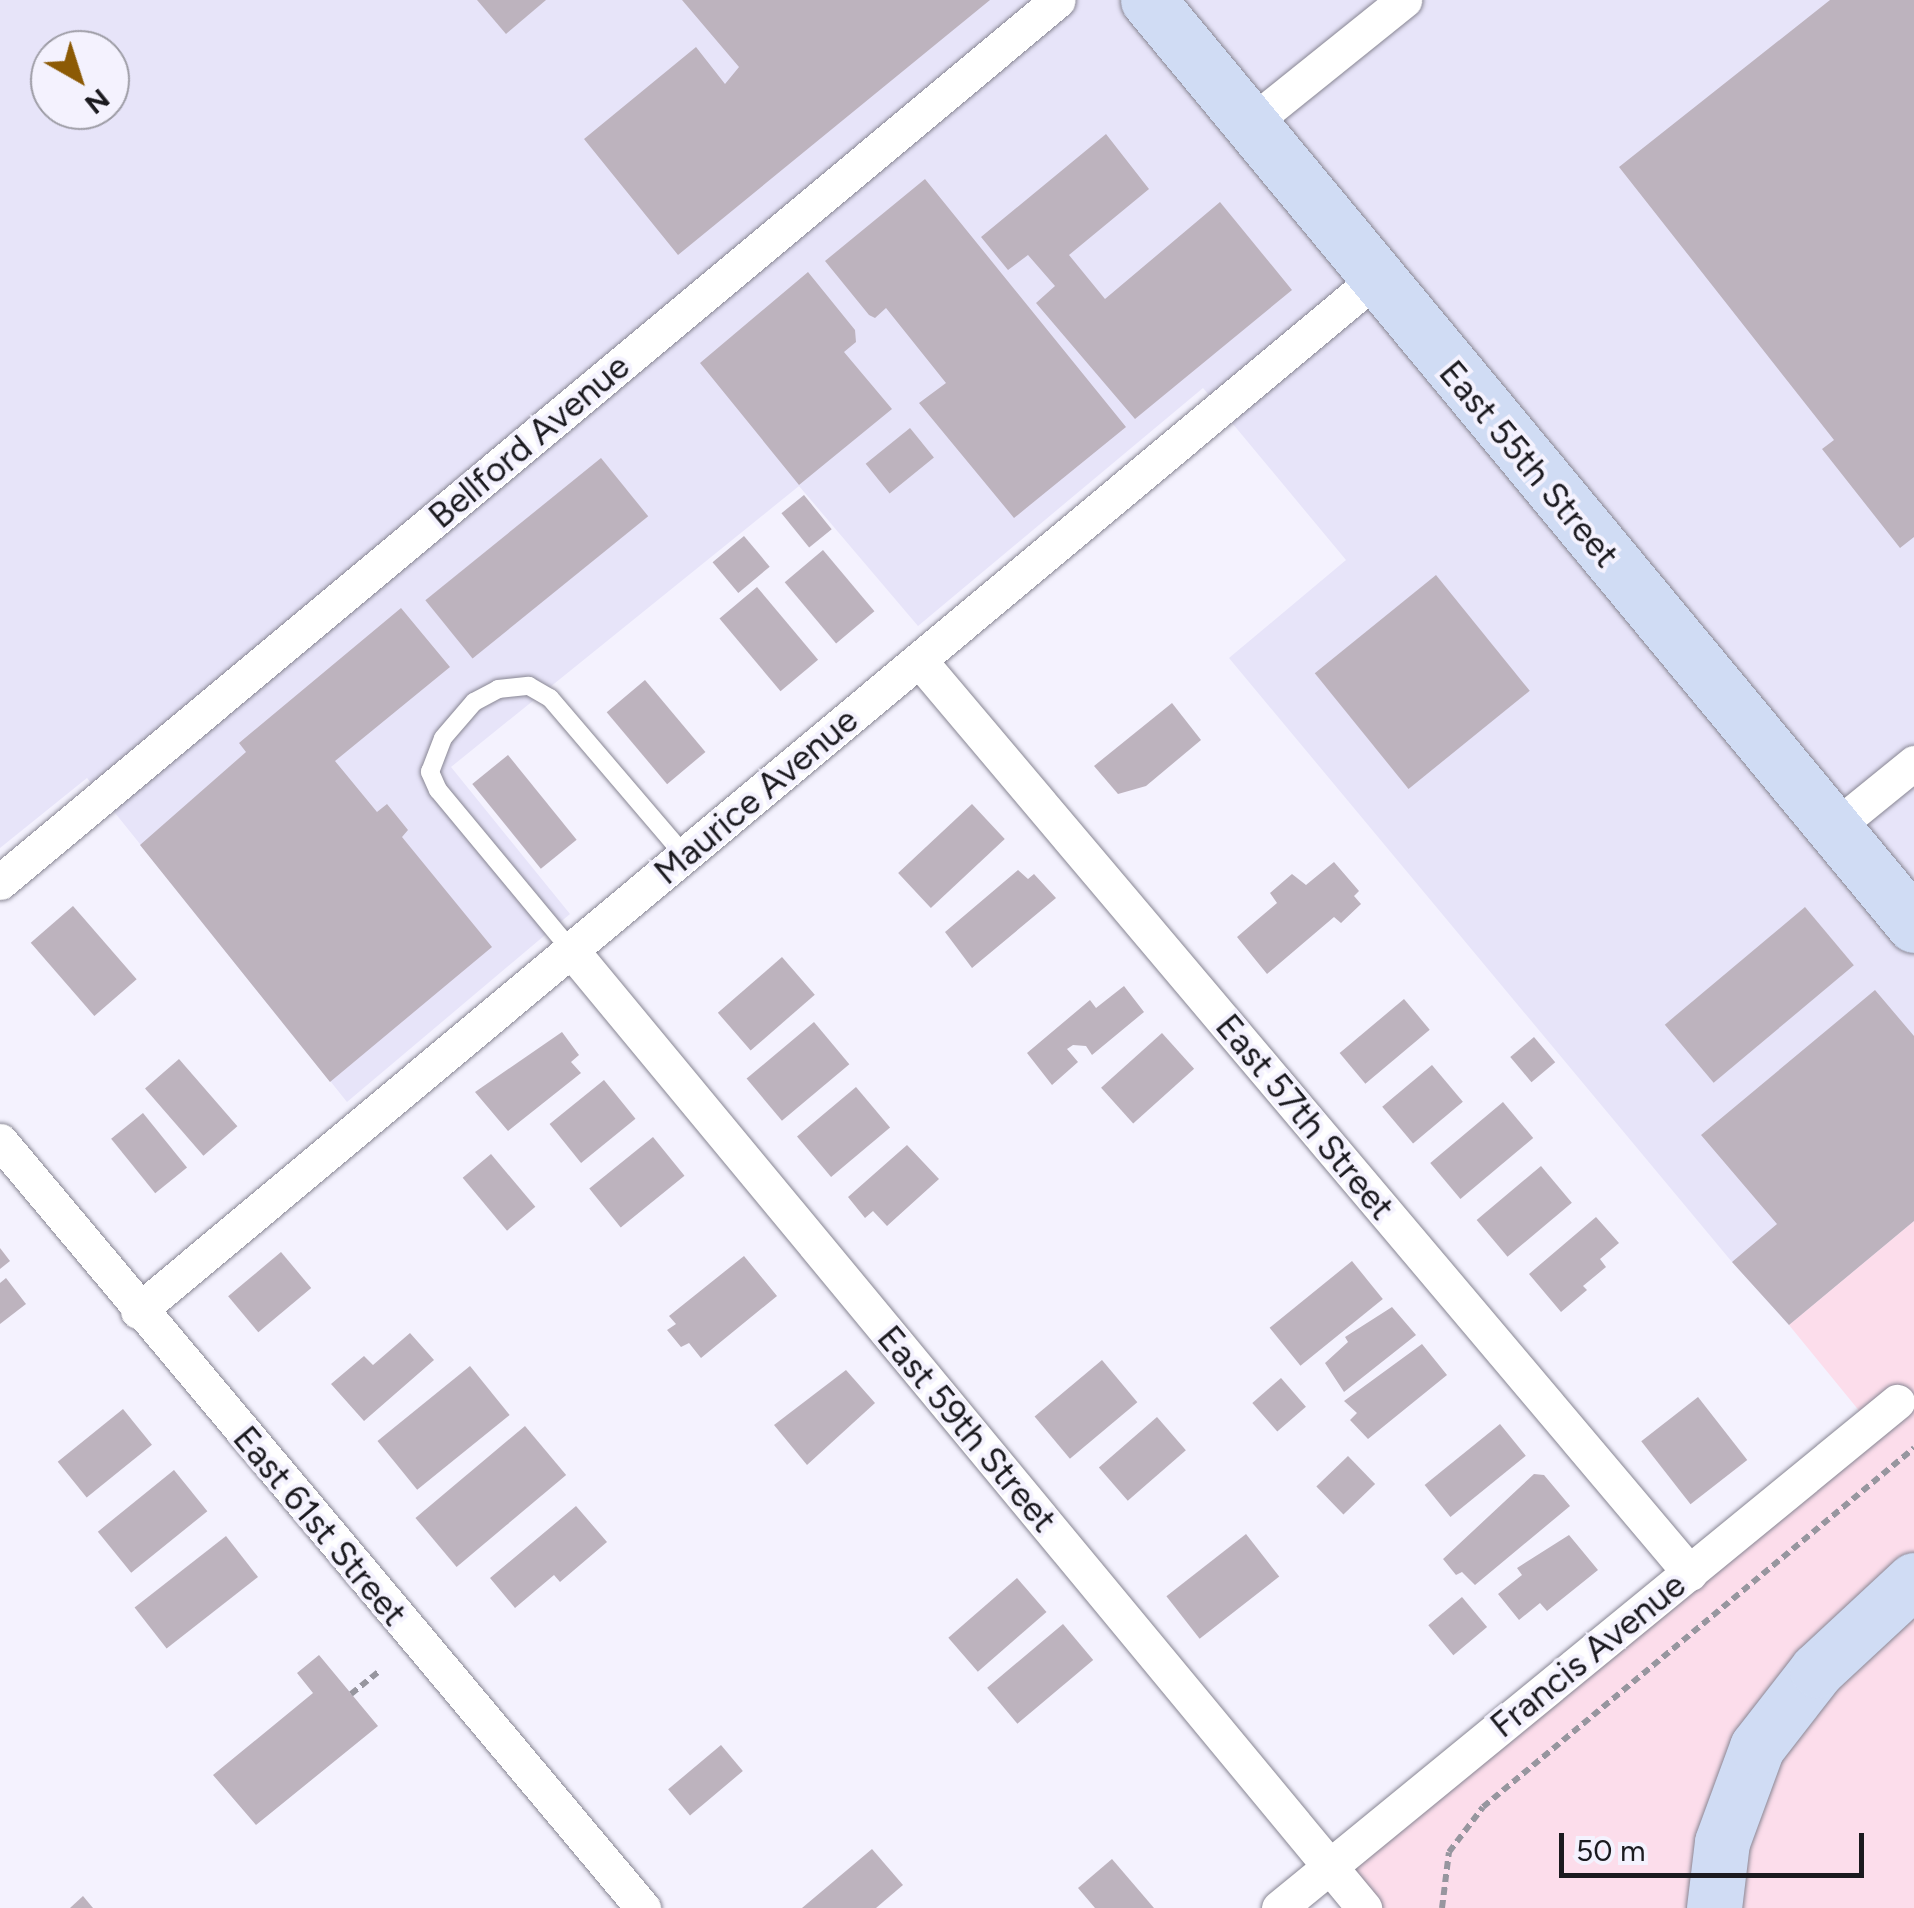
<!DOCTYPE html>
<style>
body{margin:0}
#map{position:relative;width:1914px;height:1908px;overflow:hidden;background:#f4f2fe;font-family:Figtree,sans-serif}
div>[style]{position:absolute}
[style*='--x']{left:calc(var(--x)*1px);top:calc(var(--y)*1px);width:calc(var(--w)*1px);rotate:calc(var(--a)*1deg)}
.built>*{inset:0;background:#e7e4f9}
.green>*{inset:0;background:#fcddeb}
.building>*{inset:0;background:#bdb3be;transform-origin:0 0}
.path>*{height:6px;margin-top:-3px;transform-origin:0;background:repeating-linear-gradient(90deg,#97969f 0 8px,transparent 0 13px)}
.roads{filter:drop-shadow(0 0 2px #888693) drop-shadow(0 0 2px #888693)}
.service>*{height:18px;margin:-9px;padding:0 9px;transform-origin:9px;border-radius:9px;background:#fff}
.minor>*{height:35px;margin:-17.5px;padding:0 17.5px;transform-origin:17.5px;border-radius:17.5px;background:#fff}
.primary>*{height:55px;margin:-27.5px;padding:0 27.5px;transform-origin:27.5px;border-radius:27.5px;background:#d0dcf4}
span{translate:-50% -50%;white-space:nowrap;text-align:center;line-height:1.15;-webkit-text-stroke:8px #f4f2fe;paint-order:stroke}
.street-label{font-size:35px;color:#1b1a1f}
.north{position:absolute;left:30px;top:30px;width:100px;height:100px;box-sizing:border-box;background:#f4f2fe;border:2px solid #9d9ca5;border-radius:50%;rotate:141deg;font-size:28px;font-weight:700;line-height:40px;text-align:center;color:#1b1a1f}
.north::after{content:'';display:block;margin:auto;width:35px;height:45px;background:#8c5a05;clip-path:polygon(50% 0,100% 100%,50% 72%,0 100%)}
.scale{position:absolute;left:1559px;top:1833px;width:305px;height:45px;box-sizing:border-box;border:5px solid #1b1a1f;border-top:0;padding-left:12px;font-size:30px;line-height:35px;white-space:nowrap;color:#1b1a1f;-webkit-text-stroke:8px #f4f2fe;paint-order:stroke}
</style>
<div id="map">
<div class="built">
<i style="clip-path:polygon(evenodd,0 0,1914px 0,1914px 1221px,1789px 1325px,1732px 1262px,1229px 658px,1346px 560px,1203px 388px,918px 626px,799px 486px,451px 767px,570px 914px,347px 1102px,87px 778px,0 848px,0 0,50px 50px,110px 50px,110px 110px,50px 110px,50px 50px)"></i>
</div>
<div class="green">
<i style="clip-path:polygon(1914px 1221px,1914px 1908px,1364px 1908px,1329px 1866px,1870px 1424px,1789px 1325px)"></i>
</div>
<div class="building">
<i style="clip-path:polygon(477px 0,546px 0,506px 34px)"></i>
<i style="clip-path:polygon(682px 0,990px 0,678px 255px,584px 139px,696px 47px,725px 84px,739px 67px)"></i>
<i style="clip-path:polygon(1830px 0,1914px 0,1914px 537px,1900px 548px,1822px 449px,1834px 440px,1619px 167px)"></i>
<i style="clip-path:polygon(1106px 134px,1149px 189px,1069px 255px,1105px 299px,1220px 202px,1292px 290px,1135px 419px,1036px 303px,1055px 286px,1028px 255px,1008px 270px,981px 237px)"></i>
<i style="clip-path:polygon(925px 179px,1126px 427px,1014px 518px,919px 403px,946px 383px,886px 308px,875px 318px,869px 315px,825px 261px)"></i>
<i style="clip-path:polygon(808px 272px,855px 330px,856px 342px,844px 352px,892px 409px,799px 485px,700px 363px)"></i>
<i style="left:910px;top:428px;width:38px;height:57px;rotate:51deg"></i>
<i style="left:601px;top:458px;width:75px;height:226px;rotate:51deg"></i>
<i style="left:804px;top:495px;width:44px;height:29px;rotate:51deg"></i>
<i style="left:744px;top:536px;width:40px;height:41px;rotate:50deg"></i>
<i style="left:823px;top:550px;width:80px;height:50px;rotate:50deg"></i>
<i style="left:1436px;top:575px;width:149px;height:156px;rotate:51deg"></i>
<i style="left:757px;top:587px;width:95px;height:49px;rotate:50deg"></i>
<i style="clip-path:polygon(401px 608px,450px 667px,335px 761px,377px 812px,387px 804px,408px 830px,402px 837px,492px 947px,330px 1082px,140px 845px,246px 752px,239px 743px)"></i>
<i style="left:645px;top:680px;width:94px;height:50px;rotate:50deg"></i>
<i style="clip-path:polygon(1172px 703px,1201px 740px,1146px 786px,1118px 794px,1094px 766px)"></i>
<i style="left:508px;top:755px;width:109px;height:46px;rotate:51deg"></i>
<i style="left:972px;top:804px;width:48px;height:101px;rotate:47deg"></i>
<i style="clip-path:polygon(1334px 862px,1359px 891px,1354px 896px,1361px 904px,1341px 923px,1334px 917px,1267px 974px,1237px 937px,1277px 903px,1270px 893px,1292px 874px,1306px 885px)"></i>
<i style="clip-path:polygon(1018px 870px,1028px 879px,1034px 874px,1056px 898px,972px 968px,945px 932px)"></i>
<i style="left:73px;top:906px;width:97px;height:56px;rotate:49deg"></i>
<i style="left:1805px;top:907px;width:76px;height:183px;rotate:50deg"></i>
<i style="left:782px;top:957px;width:50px;height:85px;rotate:49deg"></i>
<i style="clip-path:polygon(1124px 986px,1144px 1012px,1092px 1055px,1086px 1046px,1073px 1045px,1067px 1049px,1078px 1062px,1052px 1085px,1027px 1053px,1090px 1000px,1096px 1008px)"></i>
<i style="clip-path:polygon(1875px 990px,1914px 1036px,1914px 1221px,1789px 1325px,1732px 1262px,1777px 1224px,1701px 1135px)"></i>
<i style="left:1404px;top:999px;width:40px;height:84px;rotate:50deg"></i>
<i style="left:814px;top:1022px;width:55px;height:88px;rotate:50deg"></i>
<i style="clip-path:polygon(562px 1032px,579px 1055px,571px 1062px,581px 1073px,508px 1131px,475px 1092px)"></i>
<i style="left:1162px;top:1033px;width:48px;height:82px;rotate:48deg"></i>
<i style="left:1534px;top:1037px;width:33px;height:31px;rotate:50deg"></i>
<i style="left:179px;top:1059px;width:89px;height:45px;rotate:49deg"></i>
<i style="left:1432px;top:1065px;width:48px;height:65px;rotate:50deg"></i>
<i style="left:604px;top:1080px;width:50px;height:70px;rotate:51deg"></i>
<i style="left:856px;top:1087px;width:53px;height:77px;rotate:50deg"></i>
<i style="left:1503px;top:1102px;width:47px;height:95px;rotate:50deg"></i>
<i style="left:143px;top:1113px;width:70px;height:41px;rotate:51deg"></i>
<i style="left:653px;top:1137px;width:50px;height:82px;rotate:51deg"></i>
<i style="clip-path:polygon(907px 1145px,939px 1179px,887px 1226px,873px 1211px,865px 1218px,848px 1197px)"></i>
<i style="left:491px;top:1154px;width:69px;height:37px;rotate:50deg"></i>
<i style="left:1541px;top:1166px;width:48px;height:84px;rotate:50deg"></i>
<i style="clip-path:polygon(1596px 1217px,1619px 1243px,1600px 1259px,1606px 1267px,1583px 1286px,1587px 1290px,1561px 1312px,1529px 1274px)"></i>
<i style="clip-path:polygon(0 1248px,10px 1261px,0 1269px)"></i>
<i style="left:281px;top:1252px;width:47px;height:69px;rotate:50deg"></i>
<i style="clip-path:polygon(744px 1256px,777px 1296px,701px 1358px,689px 1343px,681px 1347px,667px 1330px,676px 1324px,669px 1316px)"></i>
<i style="left:1352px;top:1261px;width:49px;height:106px;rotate:51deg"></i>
<i style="clip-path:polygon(6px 1278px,26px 1304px,0 1324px,0 1283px)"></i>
<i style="clip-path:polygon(1392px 1307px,1416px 1335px,1344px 1392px,1325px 1363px,1348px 1342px,1345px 1337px)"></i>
<i style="clip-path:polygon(410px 1333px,434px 1360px,364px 1421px,331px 1384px,364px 1356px,373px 1365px)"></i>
<i style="clip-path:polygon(1422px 1344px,1447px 1375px,1368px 1439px,1350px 1420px,1357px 1413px,1344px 1401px)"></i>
<i style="left:1102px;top:1360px;width:55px;height:88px;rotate:50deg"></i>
<i style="left:470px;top:1366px;width:63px;height:119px;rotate:51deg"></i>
<i style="clip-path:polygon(846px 1370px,875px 1403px,807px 1465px,774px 1425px)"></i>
<i style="left:1281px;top:1378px;width:38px;height:38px;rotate:49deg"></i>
<i style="left:1698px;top:1397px;width:80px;height:72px;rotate:52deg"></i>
<i style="left:123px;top:1409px;width:46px;height:84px;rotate:51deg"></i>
<i style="left:1157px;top:1417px;width:44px;height:77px;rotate:49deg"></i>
<i style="left:1500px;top:1424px;width:41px;height:97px;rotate:51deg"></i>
<i style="left:525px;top:1426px;width:64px;height:143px;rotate:50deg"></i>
<i style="left:1348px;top:1456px;width:39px;height:44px;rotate:46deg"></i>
<i style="left:174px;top:1470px;width:53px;height:98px;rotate:51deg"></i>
<i style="clip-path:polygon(1534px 1474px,1544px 1475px,1570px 1506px,1475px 1585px,1462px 1572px,1456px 1575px,1443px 1559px)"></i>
<i style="clip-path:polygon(576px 1506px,607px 1542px,560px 1582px,554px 1575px,515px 1608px,490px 1578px)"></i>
<i style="left:1246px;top:1534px;width:54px;height:101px;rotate:52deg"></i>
<i style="clip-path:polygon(1569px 1535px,1598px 1570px,1547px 1611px,1540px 1603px,1519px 1620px,1498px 1594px,1522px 1575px,1517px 1568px)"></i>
<i style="left:226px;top:1536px;width:52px;height:116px;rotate:52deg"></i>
<i style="left:1017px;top:1578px;width:45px;height:91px;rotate:49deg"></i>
<i style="left:1462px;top:1597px;width:39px;height:44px;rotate:50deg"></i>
<i style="left:1063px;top:1624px;width:47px;height:99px;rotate:50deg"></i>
<i style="clip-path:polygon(319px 1655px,378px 1726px,256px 1825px,213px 1775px,313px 1693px,297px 1673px)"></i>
<i style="left:721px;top:1745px;width:34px;height:69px;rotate:50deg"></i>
<i style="clip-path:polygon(872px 1849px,903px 1885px,876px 1908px,802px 1908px)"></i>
<i style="clip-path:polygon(1112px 1859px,1154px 1908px,1095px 1908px,1078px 1888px)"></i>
<i style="clip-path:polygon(83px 1896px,93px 1908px,70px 1908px)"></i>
</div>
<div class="path">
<i style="--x:351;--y:1694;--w:35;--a:-39"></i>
<i style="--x:1442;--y:1908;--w:56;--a:-82.9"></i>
<i style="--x:1449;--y:1852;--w:56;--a:-52.9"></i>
<i style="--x:1483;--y:1807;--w:561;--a:-39.79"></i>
</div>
<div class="roads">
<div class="service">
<i style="--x:571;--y:950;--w:208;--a:-129.7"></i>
<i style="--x:438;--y:790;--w:20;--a:-114"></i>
<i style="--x:430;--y:772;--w:36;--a:-69"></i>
<i style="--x:443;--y:738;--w:48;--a:-49.3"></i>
<i style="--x:474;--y:702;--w:27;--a:-28"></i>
<i style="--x:498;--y:689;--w:31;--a:-6"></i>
<i style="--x:529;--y:686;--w:24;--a:30"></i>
<i style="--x:550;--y:698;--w:206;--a:49.5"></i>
</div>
<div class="minor">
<i style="--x:1250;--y:124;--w:198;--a:-38.8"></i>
<i style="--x:919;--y:660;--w:1195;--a:49.82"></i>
<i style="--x:1834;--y:828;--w:103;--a:-39.1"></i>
<i style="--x:0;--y:882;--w:1377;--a:-39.82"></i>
<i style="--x:571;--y:950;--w:1244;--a:50.38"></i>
<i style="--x:0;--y:1141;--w:1001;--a:50.03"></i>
<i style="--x:138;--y:1311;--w:1610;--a:-39.83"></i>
<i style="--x:1279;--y:1908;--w:799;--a:-39.31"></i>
</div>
<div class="primary">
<i style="--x:1148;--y:0;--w:1201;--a:50.37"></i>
<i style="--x:1714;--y:1908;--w:66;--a:-83.1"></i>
<i style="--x:1722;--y:1842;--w:101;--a:-69.8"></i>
<i style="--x:1757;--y:1747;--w:98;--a:-52.1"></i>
<i style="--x:1817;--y:1670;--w:132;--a:-42.9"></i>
</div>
</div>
<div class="street-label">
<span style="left:529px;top:441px;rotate:-40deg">Bellford Avenue</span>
<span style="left:1529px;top:464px;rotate:50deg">East 55th Street</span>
<span style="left:756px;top:796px;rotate:-40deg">Maurice Avenue</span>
<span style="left:1305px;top:1117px;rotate:50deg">East 57th Street</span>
<span style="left:967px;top:1429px;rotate:50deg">East 59th Street</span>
<span style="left:320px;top:1526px;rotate:50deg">East 61st Street</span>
<span style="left:1588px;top:1655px;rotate:-39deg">Francis Avenue</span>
</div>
<div class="north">N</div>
<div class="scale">50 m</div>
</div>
